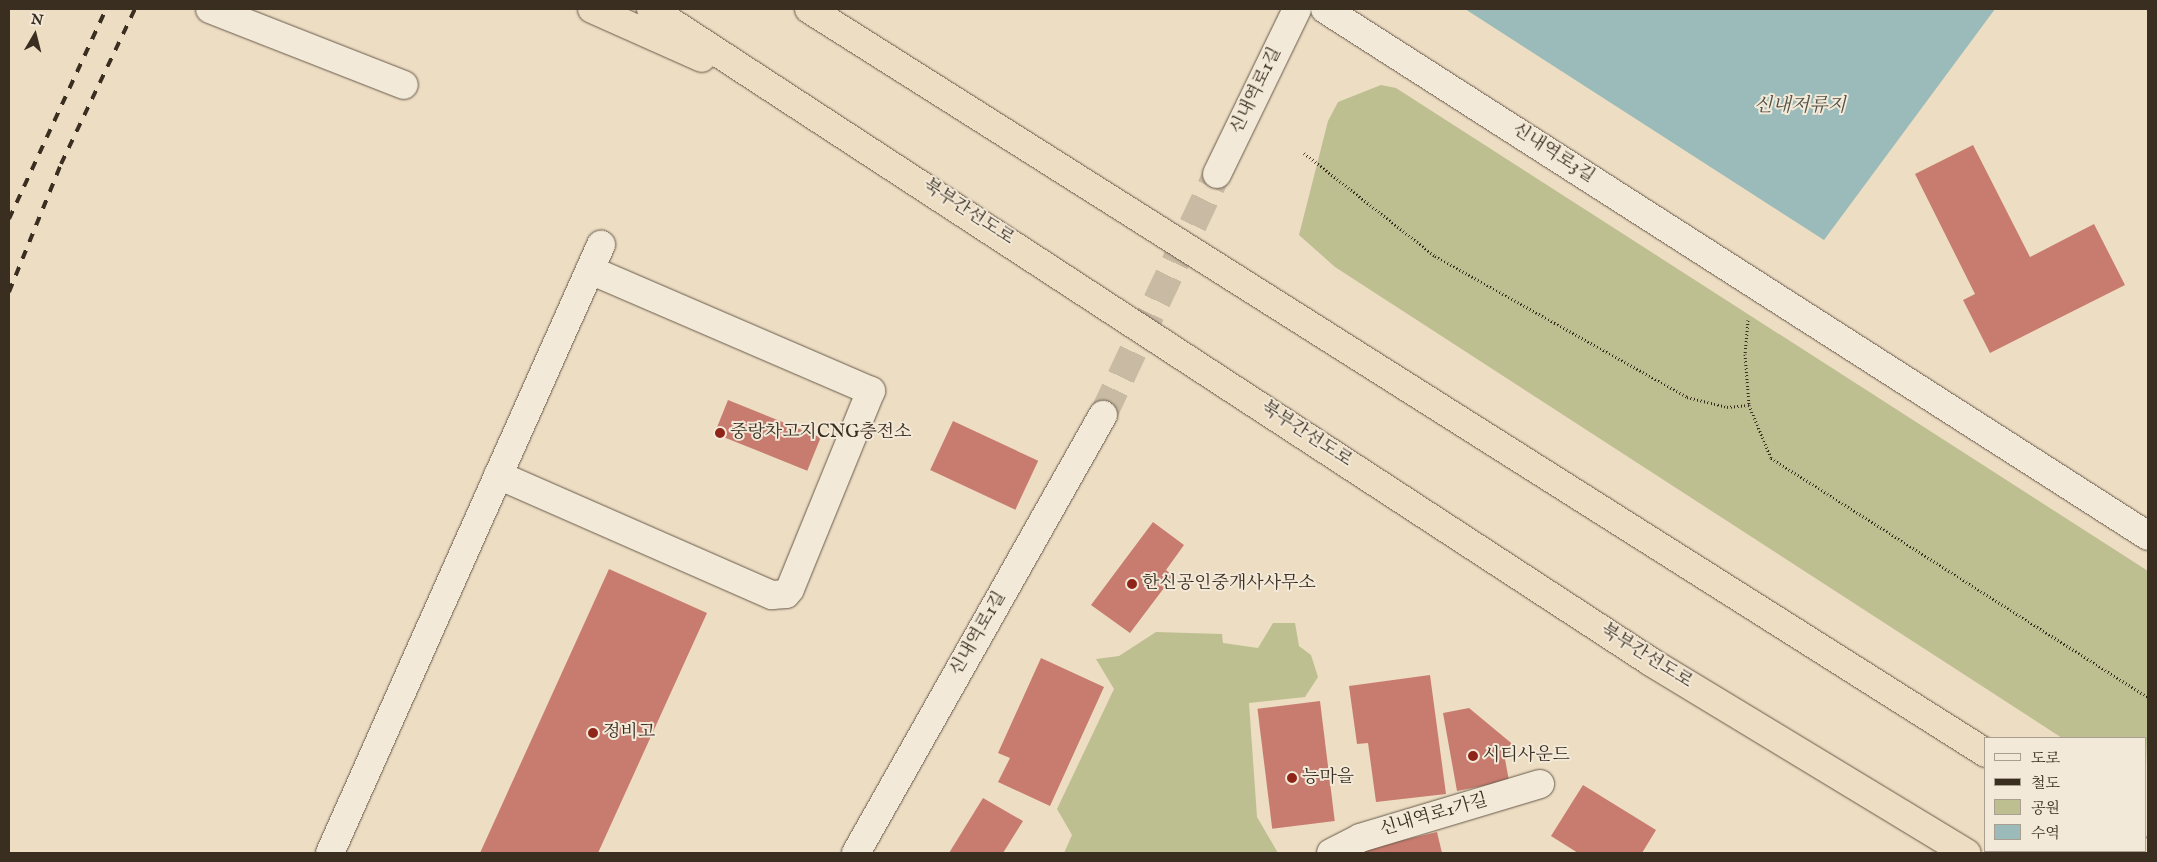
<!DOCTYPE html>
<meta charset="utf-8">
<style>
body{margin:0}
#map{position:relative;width:2157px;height:862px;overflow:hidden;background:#edddc3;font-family:"IM FELL English","Noto Serif KR",serif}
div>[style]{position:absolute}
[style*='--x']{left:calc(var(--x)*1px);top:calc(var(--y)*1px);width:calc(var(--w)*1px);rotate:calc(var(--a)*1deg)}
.green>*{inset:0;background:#bdbf90}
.water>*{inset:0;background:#9abbb9}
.building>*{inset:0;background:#c87c6f;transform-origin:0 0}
.minor-tunnel>*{height:28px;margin-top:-14px;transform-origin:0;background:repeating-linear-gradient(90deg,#c9baa3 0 28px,transparent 0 42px)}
.path>*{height:3px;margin-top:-1.5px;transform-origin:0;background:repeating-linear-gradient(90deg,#3a2e21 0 1px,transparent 0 3.5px)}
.roads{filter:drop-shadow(0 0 1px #675a4a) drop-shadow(0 0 1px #675a4a)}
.minor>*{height:28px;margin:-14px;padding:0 14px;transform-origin:14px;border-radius:14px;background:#f3e9d8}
.highway>*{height:28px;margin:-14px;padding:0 14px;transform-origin:14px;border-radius:14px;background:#edddc3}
.rail>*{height:4px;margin-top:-2px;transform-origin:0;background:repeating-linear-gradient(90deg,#3a2e21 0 9px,transparent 0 18px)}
.dots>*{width:14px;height:14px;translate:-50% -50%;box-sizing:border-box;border:2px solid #f3e9d8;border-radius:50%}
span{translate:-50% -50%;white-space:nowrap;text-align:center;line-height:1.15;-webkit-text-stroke:4px #f3e9d8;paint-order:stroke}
.street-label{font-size:18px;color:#3a2e21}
.poi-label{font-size:18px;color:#3a2e21}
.left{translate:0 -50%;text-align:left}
.water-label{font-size:19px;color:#525147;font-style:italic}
.frame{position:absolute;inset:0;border:10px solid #3a2e21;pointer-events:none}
.legend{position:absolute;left:1984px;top:737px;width:162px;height:115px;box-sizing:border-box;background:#f3e9d8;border:1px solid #a99e8f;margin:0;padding:6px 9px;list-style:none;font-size:15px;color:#3a2e21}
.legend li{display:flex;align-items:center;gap:10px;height:25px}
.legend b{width:25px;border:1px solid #a99e8f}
.north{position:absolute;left:10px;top:10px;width:50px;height:50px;-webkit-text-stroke:4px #f3e9d8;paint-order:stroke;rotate:8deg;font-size:14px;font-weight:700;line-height:20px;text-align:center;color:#3a2e21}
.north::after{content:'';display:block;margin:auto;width:18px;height:22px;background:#3a2e21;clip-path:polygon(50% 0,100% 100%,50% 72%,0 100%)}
</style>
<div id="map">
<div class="green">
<i style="clip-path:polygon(1381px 85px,1396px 88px,2148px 571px,2148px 794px,2146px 738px,2062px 738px,1335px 267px,1299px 235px,1328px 121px,1338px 102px)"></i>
<i style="clip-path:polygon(1273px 623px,1295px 623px,1299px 646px,1311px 655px,1318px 677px,1305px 697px,1249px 703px,1257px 817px,1278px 853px,1064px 853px,1072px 835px,1057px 809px,1114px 689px,1096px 659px,1119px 656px,1156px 632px,1222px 634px,1223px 643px,1258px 648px)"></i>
</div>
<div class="water">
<i style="clip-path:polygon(1465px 9px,1995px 9px,1824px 240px)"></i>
</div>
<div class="building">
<i style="clip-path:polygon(1973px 145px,2030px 257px,2094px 224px,2125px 285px,1990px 353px,1963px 300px,1975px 294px,1915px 174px)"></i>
<i style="left:728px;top:400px;width:100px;height:36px;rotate:22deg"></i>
<i style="left:953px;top:421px;width:94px;height:54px;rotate:25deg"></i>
<i style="clip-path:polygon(1153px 522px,1184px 545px,1166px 570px,1173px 576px,1130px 633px,1091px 605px)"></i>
<i style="clip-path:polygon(609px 569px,707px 613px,598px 853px,480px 853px)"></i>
<i style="clip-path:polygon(1041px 658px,1104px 687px,1050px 806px,998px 782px,1010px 758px,998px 753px)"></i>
<i style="clip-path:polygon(1430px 675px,1446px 794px,1376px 802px,1368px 743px,1357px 744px,1349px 686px)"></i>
<i style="left:1320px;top:701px;width:121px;height:63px;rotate:83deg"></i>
<i style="clip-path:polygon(1469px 708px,1516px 747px,1505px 759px,1509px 781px,1457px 791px,1443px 713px)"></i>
<i style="clip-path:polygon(1583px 785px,1656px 830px,1642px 853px,1578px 853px,1551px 836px)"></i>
<i style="clip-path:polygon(983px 798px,1023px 821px,1003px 853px,949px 853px)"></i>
<i style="clip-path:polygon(1437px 832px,1442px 853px,1348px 853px)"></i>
</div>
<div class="minor-tunnel">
<i style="--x:1103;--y:415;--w:267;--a:-64.7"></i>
</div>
<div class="path">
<i style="--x:1304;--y:153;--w:167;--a:38.2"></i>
<i style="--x:1435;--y:256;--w:289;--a:29.2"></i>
<i style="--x:1687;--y:397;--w:41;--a:14"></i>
<i style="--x:1727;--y:407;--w:22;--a:-5"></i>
<i style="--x:1748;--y:320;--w:34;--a:95"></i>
<i style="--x:1745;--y:354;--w:51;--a:85.5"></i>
<i style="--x:1749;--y:405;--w:57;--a:67.5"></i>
<i style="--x:1771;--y:458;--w:446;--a:32.4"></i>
</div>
<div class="roads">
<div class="minor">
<i style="--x:210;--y:9;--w:208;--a:21.4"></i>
<i style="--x:1325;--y:9;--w:977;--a:32.63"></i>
<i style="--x:1217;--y:174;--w:183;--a:-64.1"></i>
<i style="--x:498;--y:475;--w:299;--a:23.7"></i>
<i style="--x:772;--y:595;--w:14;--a:-4"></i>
<i style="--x:786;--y:594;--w:6;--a:-51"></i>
<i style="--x:790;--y:589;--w:214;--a:-67.8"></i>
<i style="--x:871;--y:391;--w:306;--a:-156.7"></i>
<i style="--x:330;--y:853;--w:666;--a:-65.98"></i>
<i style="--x:856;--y:853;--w:503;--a:-60.58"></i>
<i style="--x:1331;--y:853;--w:33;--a:-27"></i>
<i style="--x:1360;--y:838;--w:188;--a:-16.7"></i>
</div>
<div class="highway">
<i style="--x:592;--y:9;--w:120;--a:24"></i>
<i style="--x:651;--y:9;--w:1194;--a:33.14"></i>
<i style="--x:1651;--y:662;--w:369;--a:31.2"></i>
<i style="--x:809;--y:9;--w:1392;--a:32.3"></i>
<i style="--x:2141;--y:851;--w:4;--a:27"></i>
</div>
</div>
<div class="rail">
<i style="--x:9;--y:219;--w:231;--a:-65.2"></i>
<i style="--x:9;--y:292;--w:138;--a:-67.9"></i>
<i style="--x:61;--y:164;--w:172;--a:-64.5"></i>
</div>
<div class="dots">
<i style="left:720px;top:433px;background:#8f2418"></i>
<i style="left:1132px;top:584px;background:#8f2418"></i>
<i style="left:593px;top:733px;background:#8f2418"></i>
<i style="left:1473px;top:756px;background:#8f2418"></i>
<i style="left:1292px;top:778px;background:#8f2418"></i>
</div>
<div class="street-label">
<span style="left:1257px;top:91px;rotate:-64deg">신내역로1길</span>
<span style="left:1553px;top:154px;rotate:33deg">신내역로3길</span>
<span style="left:968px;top:213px;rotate:33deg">북부간선도로</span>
<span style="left:1306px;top:435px;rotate:33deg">북부간선도로</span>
<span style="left:979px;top:634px;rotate:-60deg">신내역로1길</span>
<span style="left:1646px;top:657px;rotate:32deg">북부간선도로</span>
<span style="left:1434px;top:816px;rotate:-16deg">신내역로1가길</span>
</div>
<div class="poi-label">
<span class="left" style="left:730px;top:433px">중랑차고지CNG충전소</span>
<span class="left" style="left:1142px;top:584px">한신공인중개사사무소</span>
<span class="left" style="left:603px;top:733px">정비고</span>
<span class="left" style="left:1483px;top:756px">시티사운드</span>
<span class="left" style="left:1302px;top:778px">능마을</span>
</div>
<div class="water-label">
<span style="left:1800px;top:107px">신내저류지</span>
</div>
<div class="frame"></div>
<ul class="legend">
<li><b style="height:6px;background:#f3e9d8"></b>도로</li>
<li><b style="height:6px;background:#3a2e21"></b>철도</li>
<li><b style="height:14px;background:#bdbf90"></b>공원</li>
<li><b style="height:14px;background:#9abbb9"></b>수역</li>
</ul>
<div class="north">N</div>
</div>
